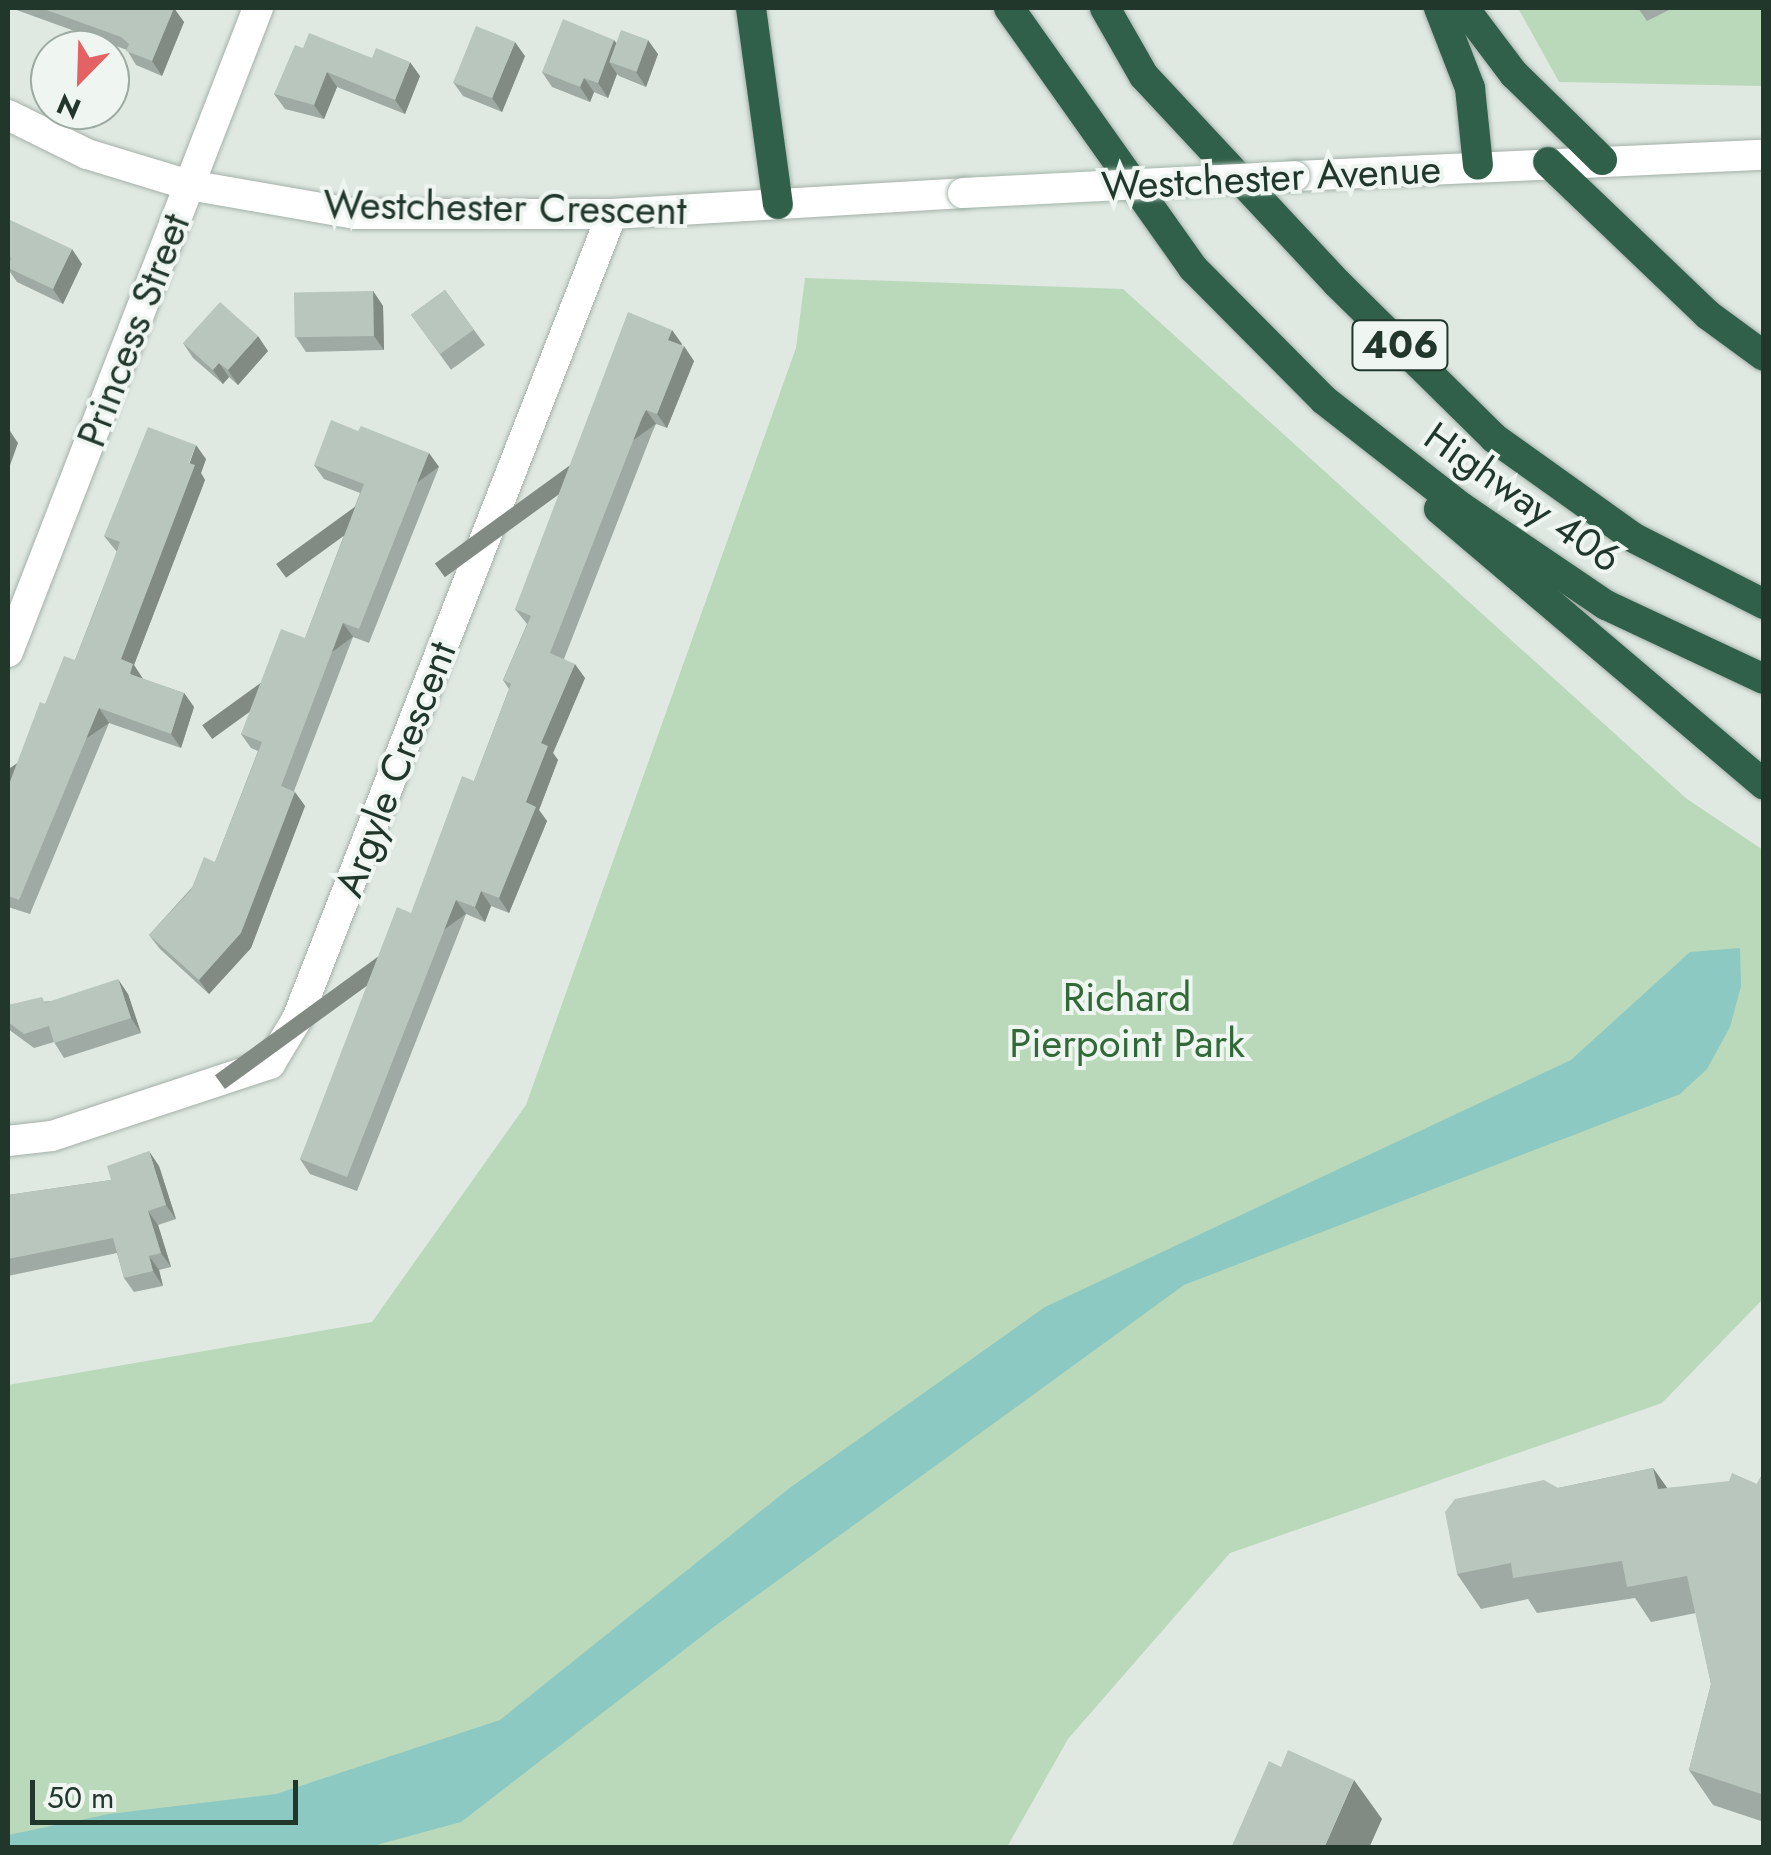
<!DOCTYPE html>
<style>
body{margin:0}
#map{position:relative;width:1771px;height:1855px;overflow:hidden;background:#dfe9e2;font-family:Jost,sans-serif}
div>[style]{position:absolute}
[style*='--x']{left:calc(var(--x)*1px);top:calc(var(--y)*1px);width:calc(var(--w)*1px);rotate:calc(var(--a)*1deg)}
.green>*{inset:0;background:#bad8ba}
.water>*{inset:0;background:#8cc9c2}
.roads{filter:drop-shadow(0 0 2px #a3b0a8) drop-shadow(0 0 2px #a3b0a8)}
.minor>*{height:30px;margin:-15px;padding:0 15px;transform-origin:15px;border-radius:15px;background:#fff}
.secondary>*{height:30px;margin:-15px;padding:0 15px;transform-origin:15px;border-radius:15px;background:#fff}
.motorway>*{height:30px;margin:-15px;padding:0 15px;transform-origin:15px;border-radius:15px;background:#31604a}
.bridges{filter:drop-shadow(0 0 2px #a2b6aa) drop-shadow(0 0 2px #a2b6aa)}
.secondary-bridge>*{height:30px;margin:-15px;padding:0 15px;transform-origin:15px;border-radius:15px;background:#fff}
.wall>*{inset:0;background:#9eaaa3;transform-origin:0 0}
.shaded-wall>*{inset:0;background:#818b84;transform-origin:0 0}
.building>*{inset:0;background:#b8c6bd;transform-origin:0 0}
span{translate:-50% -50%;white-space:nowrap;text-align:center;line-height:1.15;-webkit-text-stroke:8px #eff6f1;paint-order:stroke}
.shield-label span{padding:2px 8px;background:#eff6f1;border:2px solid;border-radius:8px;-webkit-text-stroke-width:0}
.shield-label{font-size:38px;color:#22372c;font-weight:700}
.street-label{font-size:40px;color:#22372c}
.park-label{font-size:40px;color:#316a38}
.frame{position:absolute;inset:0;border:10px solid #22372c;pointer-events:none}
.north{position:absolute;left:30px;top:30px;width:100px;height:100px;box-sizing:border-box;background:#eff6f1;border:2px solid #9daaa2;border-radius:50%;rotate:203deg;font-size:28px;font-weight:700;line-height:40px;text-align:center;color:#22372c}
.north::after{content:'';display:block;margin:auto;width:35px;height:45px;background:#e36365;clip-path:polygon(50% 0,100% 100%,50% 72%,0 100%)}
.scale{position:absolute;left:30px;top:1780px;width:268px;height:45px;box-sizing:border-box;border:5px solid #22372c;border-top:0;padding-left:12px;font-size:30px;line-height:35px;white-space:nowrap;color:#22372c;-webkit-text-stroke:8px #eff6f1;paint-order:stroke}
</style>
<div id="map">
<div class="green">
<i style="clip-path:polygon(1518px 8px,1763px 8px,1763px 86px,1559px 82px)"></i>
<i style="clip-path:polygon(805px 278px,1123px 289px,1687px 799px,1763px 850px,1763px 1299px,1662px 1403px,1230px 1553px,1068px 1739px,1007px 1847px,8px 1848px,8px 1385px,372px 1322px,526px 1105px,796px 348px)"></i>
</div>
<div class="water">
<i style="clip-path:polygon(1740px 948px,1741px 986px,1730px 1027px,1707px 1069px,1680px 1094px,1184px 1285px,715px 1626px,461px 1822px,369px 1847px,8px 1847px,8px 1835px,109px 1814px,276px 1794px,500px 1720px,791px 1487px,1045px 1307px,1571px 1060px,1690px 952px)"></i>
</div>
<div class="roads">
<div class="minor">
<i style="--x:8;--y:652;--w:691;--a:-68.78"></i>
<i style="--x:8;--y:1141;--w:44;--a:-6.5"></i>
<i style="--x:52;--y:1136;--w:230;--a:-18.3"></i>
<i style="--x:270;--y:1064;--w:52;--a:-59"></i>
<i style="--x:297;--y:1019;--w:864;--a:-68.63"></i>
</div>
<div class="secondary">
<i style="--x:8;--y:115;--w:88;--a:26.3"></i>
<i style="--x:87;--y:154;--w:107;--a:16.9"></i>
<i style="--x:189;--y:185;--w:169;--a:9.9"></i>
<i style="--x:355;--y:214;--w:257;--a:0"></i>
<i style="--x:612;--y:214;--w:352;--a:-3.4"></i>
<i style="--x:1295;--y:176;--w:469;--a:-2.6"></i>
</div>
<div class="motorway">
<i style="--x:751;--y:8;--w:198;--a:82.2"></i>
<i style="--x:1009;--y:8;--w:319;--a:54.7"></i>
<i style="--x:1193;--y:268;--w:186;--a:45.2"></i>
<i style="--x:1324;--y:400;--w:174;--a:38"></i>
<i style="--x:1461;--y:507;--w:175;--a:34.1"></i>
<i style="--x:1606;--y:605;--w:174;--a:25.1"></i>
<i style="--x:1105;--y:8;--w:78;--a:60.2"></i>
<i style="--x:1144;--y:76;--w:283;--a:47"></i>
<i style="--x:1337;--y:283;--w:221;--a:44.6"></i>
<i style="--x:1494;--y:438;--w:172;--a:35.5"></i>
<i style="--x:1634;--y:538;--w:146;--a:26.9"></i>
<i style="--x:1439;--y:8;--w:86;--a:68.8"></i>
<i style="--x:1470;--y:88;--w:77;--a:84.1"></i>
<i style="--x:1464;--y:8;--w:83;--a:52.9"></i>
<i style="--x:1514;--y:74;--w:123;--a:44.3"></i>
<i style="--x:1548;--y:162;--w:221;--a:43.7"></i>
<i style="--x:1708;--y:315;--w:69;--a:36.2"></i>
<i style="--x:1439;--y:509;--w:426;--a:40.3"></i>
</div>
</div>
<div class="bridges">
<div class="secondary-bridge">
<i style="--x:963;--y:193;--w:332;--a:-2.9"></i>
</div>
</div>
<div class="wall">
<i style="clip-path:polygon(11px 8px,173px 8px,184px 22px,162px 76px,136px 65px,127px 50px)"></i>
<i style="clip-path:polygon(1638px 8px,1673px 8px,1647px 21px)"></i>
<i style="clip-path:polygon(614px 40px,616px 43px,658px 54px,646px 87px,619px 76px,617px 74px,608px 98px,594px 92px,590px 102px,552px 87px,542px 72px)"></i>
<i style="clip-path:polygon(303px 48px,420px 76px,405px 114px,337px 87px,324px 119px,285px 109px,274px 94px)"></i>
<i style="clip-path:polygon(525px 56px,502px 112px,463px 96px,453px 82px)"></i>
<i style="clip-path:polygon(8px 219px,82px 264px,63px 304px,17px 282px,8px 269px)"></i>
<i style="left:445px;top:290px;width:68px;height:42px;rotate:54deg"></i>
<i style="clip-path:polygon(373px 291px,383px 306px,384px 350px,306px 352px,296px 337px)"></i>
<i style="clip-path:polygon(672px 330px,681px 345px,694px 361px,667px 428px,656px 424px,652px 433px,564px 659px,585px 678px,553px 753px,558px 760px,539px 810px,547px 821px,509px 913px,491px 906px,485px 922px,466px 914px,357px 1191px,310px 1174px,300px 1159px,474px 781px,509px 689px,503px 680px,527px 624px,515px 609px)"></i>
<i style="clip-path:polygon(183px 343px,268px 351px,238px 385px,229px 377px,223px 384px,193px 358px)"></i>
<i style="clip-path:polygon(206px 459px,201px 473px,205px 480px,134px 665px,143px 679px,184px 693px,194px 707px,181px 748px,109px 723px,30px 914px,8px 907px,8px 787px,45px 704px,75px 660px,117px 552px,104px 536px)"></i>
<i style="clip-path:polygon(314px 465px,439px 467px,369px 643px,353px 637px,294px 791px,305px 806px,251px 948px,209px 994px,160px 949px,149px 935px,215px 862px,258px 751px,251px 748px,241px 734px,305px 638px,360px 493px,324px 479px)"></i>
<i style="clip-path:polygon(128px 994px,141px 1033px,64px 1058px,54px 1042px,34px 1048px,8px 1029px,8px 1005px)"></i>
<i style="clip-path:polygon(159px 1166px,176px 1219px,158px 1225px,171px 1267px,159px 1270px,163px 1286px,134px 1292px,124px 1278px,117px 1253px,8px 1276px,8px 1195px,111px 1180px)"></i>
<i style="clip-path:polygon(1653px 1468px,1667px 1488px,1757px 1484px,1764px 1471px,1764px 1822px,1713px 1805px,1689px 1770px,1711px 1684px,1696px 1613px,1651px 1622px,1635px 1598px,1537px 1613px,1528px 1599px,1481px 1609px,1457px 1574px,1558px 1488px)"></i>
</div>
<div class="shaded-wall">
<i style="clip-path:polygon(174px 8px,184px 22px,162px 76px,152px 61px)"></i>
<i style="clip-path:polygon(614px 40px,624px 54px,609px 62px,617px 74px,608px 98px,598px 83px)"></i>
<i style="clip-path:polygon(648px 40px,658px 54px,646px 87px,636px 72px)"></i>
<i style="clip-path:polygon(515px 42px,525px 56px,502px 112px,492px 98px)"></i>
<i style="clip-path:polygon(410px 62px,420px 76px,405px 114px,395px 100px)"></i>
<i style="clip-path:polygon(327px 72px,337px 87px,324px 119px,314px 105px)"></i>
<i style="clip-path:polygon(584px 78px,594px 92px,590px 102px,580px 87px)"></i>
<i style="clip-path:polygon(72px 249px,82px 264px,63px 304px,53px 289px)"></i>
<i style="clip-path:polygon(373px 291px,383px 306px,384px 350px,374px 336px)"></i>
<i style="clip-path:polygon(672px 330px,682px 344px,678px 355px,668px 340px)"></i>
<i style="clip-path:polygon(258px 336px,268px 351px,238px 385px,228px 370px)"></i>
<i style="clip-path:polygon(684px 346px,694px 361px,667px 428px,657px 414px)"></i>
<i style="clip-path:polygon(219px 363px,229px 377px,223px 384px,213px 370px)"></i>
<i style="left:646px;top:410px;width:17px;height:261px;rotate:54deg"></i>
<i style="clip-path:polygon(8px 428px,18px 443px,8px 471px)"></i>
<i style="clip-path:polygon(196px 445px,206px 459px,201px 473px,205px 480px,134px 665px,143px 679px,140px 688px,121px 659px)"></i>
<i style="left:429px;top:453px;width:17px;height:189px;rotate:54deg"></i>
<i style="left:343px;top:623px;width:17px;height:174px;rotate:54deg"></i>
<i style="clip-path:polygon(575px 664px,585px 678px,553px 753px,558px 760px,539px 810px,547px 821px,509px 913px,499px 898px,541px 743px)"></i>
<i style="clip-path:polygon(184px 693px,194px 707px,181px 748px,171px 734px)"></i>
<i style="left:99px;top:708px;width:18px;height:208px;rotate:56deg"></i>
<i style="clip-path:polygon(295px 792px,305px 806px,251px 948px,209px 994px,199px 980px)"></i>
<i style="clip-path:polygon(481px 891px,491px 906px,485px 922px,475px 907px)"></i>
<i style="left:456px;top:900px;width:17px;height:298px;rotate:54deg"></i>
<i style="clip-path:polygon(118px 979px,128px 994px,141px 1033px,131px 1018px)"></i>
<i style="clip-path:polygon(149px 1151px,159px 1166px,176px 1219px,166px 1205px)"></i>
<i style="clip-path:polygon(148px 1211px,158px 1225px,171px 1267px,161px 1253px)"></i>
<i style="clip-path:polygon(149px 1256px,159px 1270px,163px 1286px,153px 1271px)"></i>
<i style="clip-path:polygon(1653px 1468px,1678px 1503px,1658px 1489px)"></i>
<i style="clip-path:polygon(1354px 1780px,1382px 1819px,1369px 1848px,1324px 1848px)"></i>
</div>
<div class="building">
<i style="clip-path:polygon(41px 8px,174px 8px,152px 61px,126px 51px,129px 44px,121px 37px)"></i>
<i style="clip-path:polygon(563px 19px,614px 40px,598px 83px,584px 78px,580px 87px,542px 72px)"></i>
<i style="left:476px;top:26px;width:42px;height:61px;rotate:22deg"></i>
<i style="left:621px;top:30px;width:29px;height:34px;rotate:20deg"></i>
<i style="clip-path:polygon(309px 33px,372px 58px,376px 48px,410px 62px,395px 100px,327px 72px,314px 105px,274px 94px,295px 45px,303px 48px)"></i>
<i style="clip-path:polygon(8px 219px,72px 249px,53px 289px,8px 268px,11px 258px,8px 256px)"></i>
<i style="left:445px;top:290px;width:49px;height:42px;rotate:54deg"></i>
<i style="left:373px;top:291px;width:45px;height:79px;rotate:89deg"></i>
<i style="clip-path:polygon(220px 302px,258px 336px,228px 370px,219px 363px,213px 370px,183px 343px)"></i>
<i style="clip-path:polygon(628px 312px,672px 330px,668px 340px,684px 346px,657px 414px,646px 410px,642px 418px,550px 653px,575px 664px,541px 743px,548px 746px,526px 802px,536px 807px,499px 898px,481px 891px,475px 907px,456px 900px,347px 1177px,300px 1159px,397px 907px,411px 913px,462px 776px,474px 781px,511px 684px,503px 680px,531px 616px,515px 609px)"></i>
<i style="clip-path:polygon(331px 420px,358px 431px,361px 426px,429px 453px,359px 629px,343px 623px,281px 786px,295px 792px,241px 933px,199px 980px,149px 935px,191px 890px,204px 857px,215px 862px,262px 742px,241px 734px,281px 629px,305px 638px,364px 484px,314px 465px)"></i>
<i style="clip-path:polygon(148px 427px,196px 445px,189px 463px,195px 465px,121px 659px,133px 664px,130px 674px,184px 693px,171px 734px,99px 708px,19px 900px,8px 896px,8px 787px,40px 702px,45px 704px,64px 656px,75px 660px,95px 610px,120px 542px,104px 536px)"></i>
<i style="clip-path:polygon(118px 979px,131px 1018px,54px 1043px,49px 1026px,24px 1034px,8px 1022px,8px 1005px,42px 997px,45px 1003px)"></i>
<i style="clip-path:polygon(149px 1151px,166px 1205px,148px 1211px,161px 1253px,149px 1256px,153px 1271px,124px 1278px,113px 1238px,8px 1259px,8px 1195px,111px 1180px,107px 1166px)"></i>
<i style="clip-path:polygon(1653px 1468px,1658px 1489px,1729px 1481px,1732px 1473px,1757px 1484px,1764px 1471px,1764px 1795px,1689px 1770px,1711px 1684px,1687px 1576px,1627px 1587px,1622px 1561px,1513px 1578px,1511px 1563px,1457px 1574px,1445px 1512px,1455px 1499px,1544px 1480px,1558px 1488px)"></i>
<i style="clip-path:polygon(1288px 1750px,1354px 1780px,1324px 1848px,1231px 1848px,1269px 1761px,1281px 1767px)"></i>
</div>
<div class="shield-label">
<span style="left:1400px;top:345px">406</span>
</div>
<div class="street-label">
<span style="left:1271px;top:177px;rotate:-3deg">Westchester Avenue</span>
<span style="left:505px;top:207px;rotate:1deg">Westchester Crescent</span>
<span style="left:133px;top:330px;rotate:-69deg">Princess Street</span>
<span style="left:1523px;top:497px;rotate:35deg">Highway 406</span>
<span style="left:395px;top:769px;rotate:-69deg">Argyle Crescent</span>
</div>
<div class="park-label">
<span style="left:1127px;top:1020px">Richard<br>Pierpoint Park</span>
</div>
<div class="frame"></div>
<div class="north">N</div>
<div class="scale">50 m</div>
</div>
